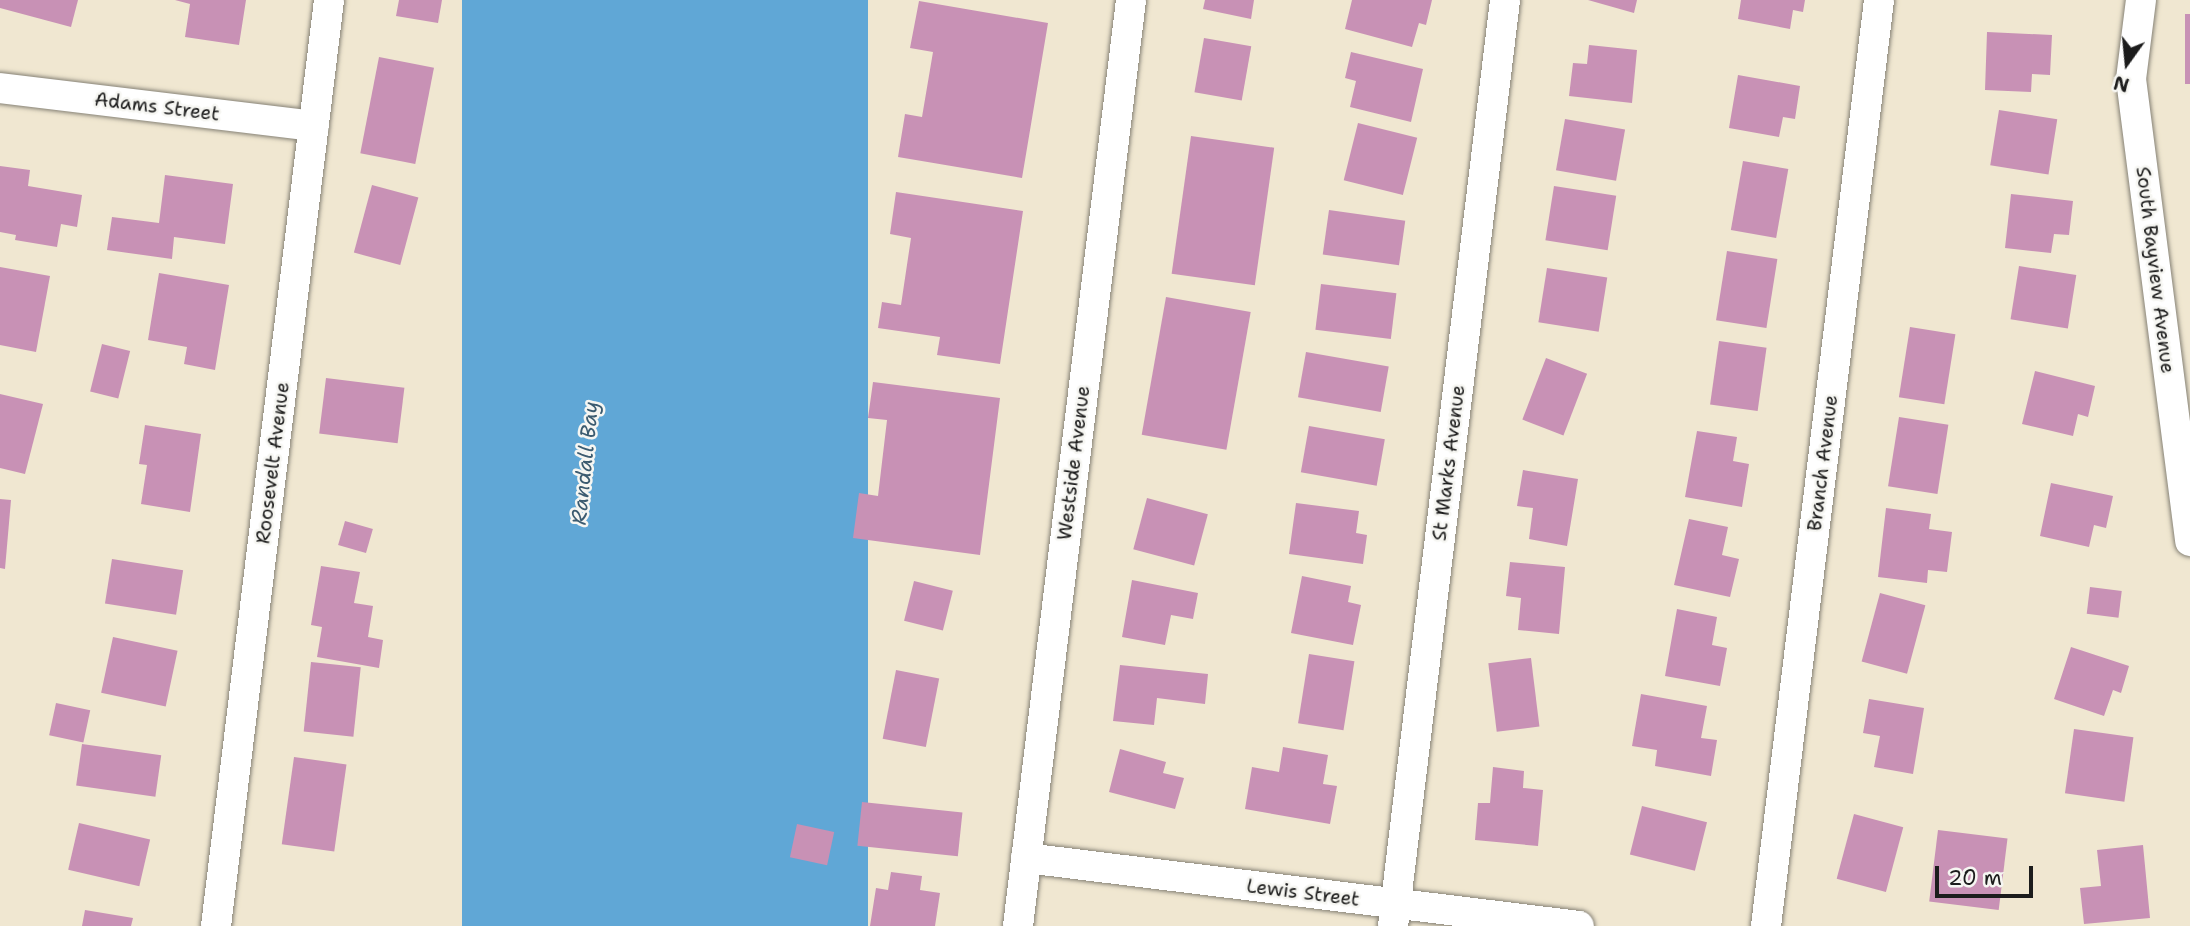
<!DOCTYPE html>
<style>
body{margin:0}
#map{position:relative;width:2190px;height:926px;overflow:hidden;background:#f0e7d1;font-family:"Shantell Sans",sans-serif}
div>[style]{position:absolute}
[style*='--x']{left:calc(var(--x)*1px);top:calc(var(--y)*1px);width:calc(var(--w)*1px);rotate:calc(var(--a)*1deg)}
.water>*{inset:0;background:#60a7d6;transform-origin:0 0}
.building>*{inset:0;background:#c891b5;transform-origin:0 0}
.roads{filter:drop-shadow(0 0 2px #868276) drop-shadow(0 0 2px #868276)}
.street>*{height:30px;margin:-15px;padding:0 15px;transform-origin:15px;border-radius:15px;background:#fff}
span{translate:-50% -50%;white-space:nowrap;text-align:center;line-height:1.15;-webkit-text-stroke:5px #f6f6f2;paint-order:stroke}
.street-label{font-size:19px;color:#1c1c1c}
.water-label{font-size:21px;color:#3b5b70;font-style:italic}
.north{position:absolute;left:2092px;top:28px;width:70px;height:70px;-webkit-text-stroke:5px #f6f6f2;paint-order:stroke;rotate:195deg;font-size:19px;font-weight:700;line-height:28px;text-align:center;color:#1c1c1c}
.north::after{content:'';display:block;margin:auto;width:24px;height:32px;background:#1c1c1c;clip-path:polygon(50% 0,100% 100%,50% 72%,0 100%)}
.scale{position:absolute;left:1935px;top:866px;width:98px;height:32px;box-sizing:border-box;border:4px solid #1c1c1c;border-top:0;padding-left:9px;font-size:21px;line-height:24px;white-space:nowrap;color:#1c1c1c;-webkit-text-stroke:5px #f6f6f2;paint-order:stroke}
</style>
<div id="map">
<div class="water">
<i style="left:462px;top:0;width:406px;height:933px"></i>
</div>
<div class="building">
<i style="clip-path:polygon(0 0,78px 0,71px 27px,0 8px)"></i>
<i style="clip-path:polygon(175px 0,246px 0,239px 45px,185px 37px,190px 4px)"></i>
<i style="clip-path:polygon(399px 0,442px 0,438px 23px,396px 16px)"></i>
<i style="clip-path:polygon(1205px 0,1254px 0,1251px 19px,1203px 9px)"></i>
<i style="clip-path:polygon(1352px 0,1432px 0,1426px 25px,1419px 23px,1412px 47px,1345px 29px)"></i>
<i style="clip-path:polygon(1588px 0,1637px 0,1634px 13px)"></i>
<i style="clip-path:polygon(1741px 0,1805px 0,1803px 12px,1793px 10px,1790px 29px,1738px 19px)"></i>
<i style="clip-path:polygon(919px 1px,1048px 23px,1022px 178px,898px 157px,905px 114px,922px 117px,933px 52px,910px 48px)"></i>
<i style="left:2185px;top:14px;width:5px;height:70px"></i>
<i style="clip-path:polygon(1987px 32px,2052px 35px,2050px 75px,2032px 74px,2031px 92px,1985px 90px)"></i>
<i style="left:1204px;top:38px;width:48px;height:55px;rotate:10deg"></i>
<i style="clip-path:polygon(1589px 45px,1637px 50px,1632px 103px,1569px 96px,1573px 63px,1587px 64px)"></i>
<i style="clip-path:polygon(1351px 52px,1423px 69px,1411px 122px,1350px 107px,1356px 81px,1345px 78px)"></i>
<i style="left:379px;top:57px;width:56px;height:98px;rotate:11deg"></i>
<i style="clip-path:polygon(1738px 75px,1800px 86px,1795px 119px,1783px 117px,1779px 137px,1729px 128px)"></i>
<i style="left:1999px;top:110px;width:59px;height:56px;rotate:9deg"></i>
<i style="left:1565px;top:119px;width:61px;height:52px;rotate:10deg"></i>
<i style="left:1358px;top:123px;width:61px;height:59px;rotate:14deg"></i>
<i style="left:1191px;top:136px;width:84px;height:139px;rotate:8deg"></i>
<i style="left:1743px;top:161px;width:46px;height:70px;rotate:10deg"></i>
<i style="clip-path:polygon(0 166px,30px 170px,28px 186px,82px 195px,77px 227px,61px 224px,57px 247px,15px 240px,16px 235px,0 232px)"></i>
<i style="clip-path:polygon(165px 175px,233px 184px,225px 244px,174px 237px,172px 259px,107px 250px,112px 217px,159px 223px)"></i>
<i style="left:372px;top:185px;width:48px;height:70px;rotate:15deg"></i>
<i style="left:1554px;top:186px;width:63px;height:55px;rotate:9deg"></i>
<i style="clip-path:polygon(896px 192px,1023px 211px,1000px 364px,937px 355px,940px 337px,878px 328px,882px 302px,901px 305px,911px 238px,890px 234px)"></i>
<i style="clip-path:polygon(2011px 194px,2073px 201px,2069px 235px,2054px 234px,2051px 253px,2005px 248px)"></i>
<i style="left:1329px;top:210px;width:77px;height:45px;rotate:8deg"></i>
<i style="left:1727px;top:251px;width:51px;height:70px;rotate:9deg"></i>
<i style="left:2019px;top:266px;width:58px;height:54px;rotate:9deg"></i>
<i style="clip-path:polygon(0 267px,50px 276px,36px 352px,0 345px)"></i>
<i style="left:1547px;top:268px;width:61px;height:55px;rotate:9deg"></i>
<i style="clip-path:polygon(159px 273px,229px 285px,215px 370px,184px 364px,187px 347px,148px 340px)"></i>
<i style="left:1321px;top:284px;width:76px;height:46px;rotate:7deg"></i>
<i style="left:1166px;top:297px;width:86px;height:140px;rotate:10deg"></i>
<i style="left:1910px;top:327px;width:46px;height:71px;rotate:9deg"></i>
<i style="left:1719px;top:341px;width:48px;height:64px;rotate:8deg"></i>
<i style="left:102px;top:344px;width:29px;height:49px;rotate:14deg"></i>
<i style="left:1306px;top:352px;width:84px;height:46px;rotate:10deg"></i>
<i style="left:1546px;top:358px;width:44px;height:66px;rotate:21deg"></i>
<i style="clip-path:polygon(2035px 371px,2095px 386px,2088px 417px,2078px 414px,2073px 436px,2022px 424px)"></i>
<i style="left:326px;top:378px;width:79px;height:56px;rotate:7deg"></i>
<i style="clip-path:polygon(873px 382px,1000px 398px,980px 555px,853px 538px,859px 493px,878px 496px,887px 420px,868px 418px)"></i>
<i style="clip-path:polygon(0 394px,43px 404px,25px 474px,0 468px)"></i>
<i style="left:1899px;top:417px;width:50px;height:70px;rotate:9deg"></i>
<i style="clip-path:polygon(145px 425px,201px 434px,190px 512px,141px 504px,147px 465px,139px 464px)"></i>
<i style="left:1309px;top:426px;width:77px;height:47px;rotate:10deg"></i>
<i style="clip-path:polygon(1697px 431px,1737px 437px,1733px 461px,1749px 464px,1742px 507px,1685px 497px)"></i>
<i style="clip-path:polygon(1523px 470px,1578px 479px,1567px 546px,1529px 539px,1533px 508px,1517px 506px)"></i>
<i style="clip-path:polygon(2051px 483px,2113px 496px,2106px 528px,2094px 525px,2089px 547px,2040px 536px)"></i>
<i style="left:1147px;top:498px;width:63px;height:53px;rotate:15deg"></i>
<i style="clip-path:polygon(0 499px,11px 500px,5px 569px,0 568px)"></i>
<i style="clip-path:polygon(1296px 503px,1359px 511px,1356px 533px,1367px 535px,1363px 564px,1289px 554px)"></i>
<i style="clip-path:polygon(1886px 508px,1931px 514px,1929px 529px,1952px 532px,1947px 572px,1928px 570px,1927px 583px,1878px 577px)"></i>
<i style="clip-path:polygon(1689px 519px,1728px 527px,1722px 555px,1739px 559px,1730px 597px,1674px 585px)"></i>
<i style="left:345px;top:521px;width:29px;height:25px;rotate:16deg"></i>
<i style="left:112px;top:559px;width:72px;height:45px;rotate:9deg"></i>
<i style="clip-path:polygon(1510px 562px,1565px 567px,1559px 634px,1518px 630px,1521px 598px,1506px 596px)"></i>
<i style="clip-path:polygon(321px 566px,360px 572px,354px 603px,373px 606px,368px 637px,383px 640px,379px 668px,317px 657px,322px 627px,311px 625px)"></i>
<i style="clip-path:polygon(1302px 576px,1351px 586px,1348px 602px,1361px 605px,1353px 645px,1291px 633px)"></i>
<i style="clip-path:polygon(1132px 580px,1198px 593px,1193px 619px,1171px 615px,1165px 645px,1122px 637px)"></i>
<i style="left:914px;top:581px;width:40px;height:41px;rotate:14deg"></i>
<i style="left:2090px;top:587px;width:32px;height:27px;rotate:7deg"></i>
<i style="left:1880px;top:593px;width:47px;height:71px;rotate:15deg"></i>
<i style="clip-path:polygon(1677px 609px,1717px 617px,1712px 645px,1727px 648px,1720px 686px,1665px 676px)"></i>
<i style="left:113px;top:637px;width:66px;height:57px;rotate:12deg"></i>
<i style="clip-path:polygon(2071px 647px,2129px 666px,2121px 693px,2113px 690px,2104px 716px,2054px 699px)"></i>
<i style="left:1309px;top:654px;width:46px;height:70px;rotate:9deg"></i>
<i style="left:1531px;top:658px;width:69px;height:43px;rotate:83deg"></i>
<i style="left:311px;top:662px;width:50px;height:70px;rotate:6deg"></i>
<i style="clip-path:polygon(1120px 665px,1208px 674px,1205px 704px,1157px 698px,1154px 725px,1113px 721px)"></i>
<i style="left:896px;top:670px;width:44px;height:70px;rotate:11deg"></i>
<i style="clip-path:polygon(1641px 694px,1707px 706px,1701px 738px,1717px 740px,1711px 776px,1655px 766px,1657px 750px,1632px 746px)"></i>
<i style="clip-path:polygon(1869px 699px,1924px 708px,1913px 774px,1874px 767px,1880px 736px,1863px 733px)"></i>
<i style="left:56px;top:703px;width:35px;height:33px;rotate:12deg"></i>
<i style="left:2074px;top:729px;width:60px;height:65px;rotate:8deg"></i>
<i style="left:82px;top:744px;width:80px;height:42px;rotate:8deg"></i>
<i style="clip-path:polygon(1283px 747px,1328px 755px,1323px 784px,1337px 786px,1330px 824px,1245px 809px,1252px 767px,1279px 772px)"></i>
<i style="clip-path:polygon(1120px 749px,1166px 762px,1163px 773px,1184px 778px,1175px 809px,1109px 792px)"></i>
<i style="left:294px;top:757px;width:53px;height:88px;rotate:8deg"></i>
<i style="clip-path:polygon(1493px 767px,1524px 771px,1523px 788px,1543px 790px,1538px 846px,1475px 840px,1478px 803px,1490px 803px)"></i>
<i style="left:862px;top:802px;width:101px;height:44px;rotate:6deg"></i>
<i style="left:1642px;top:806px;width:67px;height:50px;rotate:14deg"></i>
<i style="left:1854px;top:814px;width:51px;height:67px;rotate:15deg"></i>
<i style="left:79px;top:823px;width:73px;height:48px;rotate:13deg"></i>
<i style="left:797px;top:824px;width:38px;height:34px;rotate:12deg"></i>
<i style="left:1938px;top:830px;width:70px;height:72px;rotate:7deg"></i>
<i style="clip-path:polygon(2143px 845px,2150px 918px,2084px 924px,2080px 888px,2101px 886px,2097px 850px)"></i>
<i style="clip-path:polygon(891px 872px,922px 876px,920px 890px,940px 893px,935px 926px,870px 926px,876px 888px,888px 890px)"></i>
<i style="clip-path:polygon(85px 910px,133px 918px,131px 926px,82px 926px)"></i>
</div>
<div class="roads">
<div class="street">
<i style="--x:2141;--y:0;--w:80;--a:97.2"></i>
<i style="--x:2131;--y:79;--w:466;--a:82.7"></i>
<i style="--x:0;--y:88;--w:316;--a:6.9"></i>
<i style="--x:1026;--y:858;--w:557;--a:7.01"></i>
<i style="--x:216;--y:926;--w:933;--a:-83.04"></i>
<i style="--x:1018;--y:926;--w:933;--a:-83.04"></i>
<i style="--x:1393;--y:926;--w:933;--a:-83.1"></i>
<i style="--x:1766;--y:926;--w:933;--a:-83.04"></i>
</div>
</div>
<div class="street-label">
<span style="left:157px;top:107px;rotate:7deg">Adams Street</span>
<span style="left:2155px;top:270px;rotate:83deg">South Bayview Avenue</span>
<span style="left:273px;top:463px;rotate:-83deg">Roosevelt Avenue</span>
<span style="left:1074px;top:463px;rotate:-83deg">Westside Avenue</span>
<span style="left:1449px;top:463px;rotate:-83deg">St Marks Avenue</span>
<span style="left:1823px;top:463px;rotate:-83deg">Branch Avenue</span>
<span style="left:1303px;top:893px;rotate:7deg">Lewis Street</span>
</div>
<div class="water-label">
<span style="left:585px;top:463px;rotate:-84deg">Randall Bay</span>
</div>
<div class="north">N</div>
<div class="scale">20 m</div>
</div>
